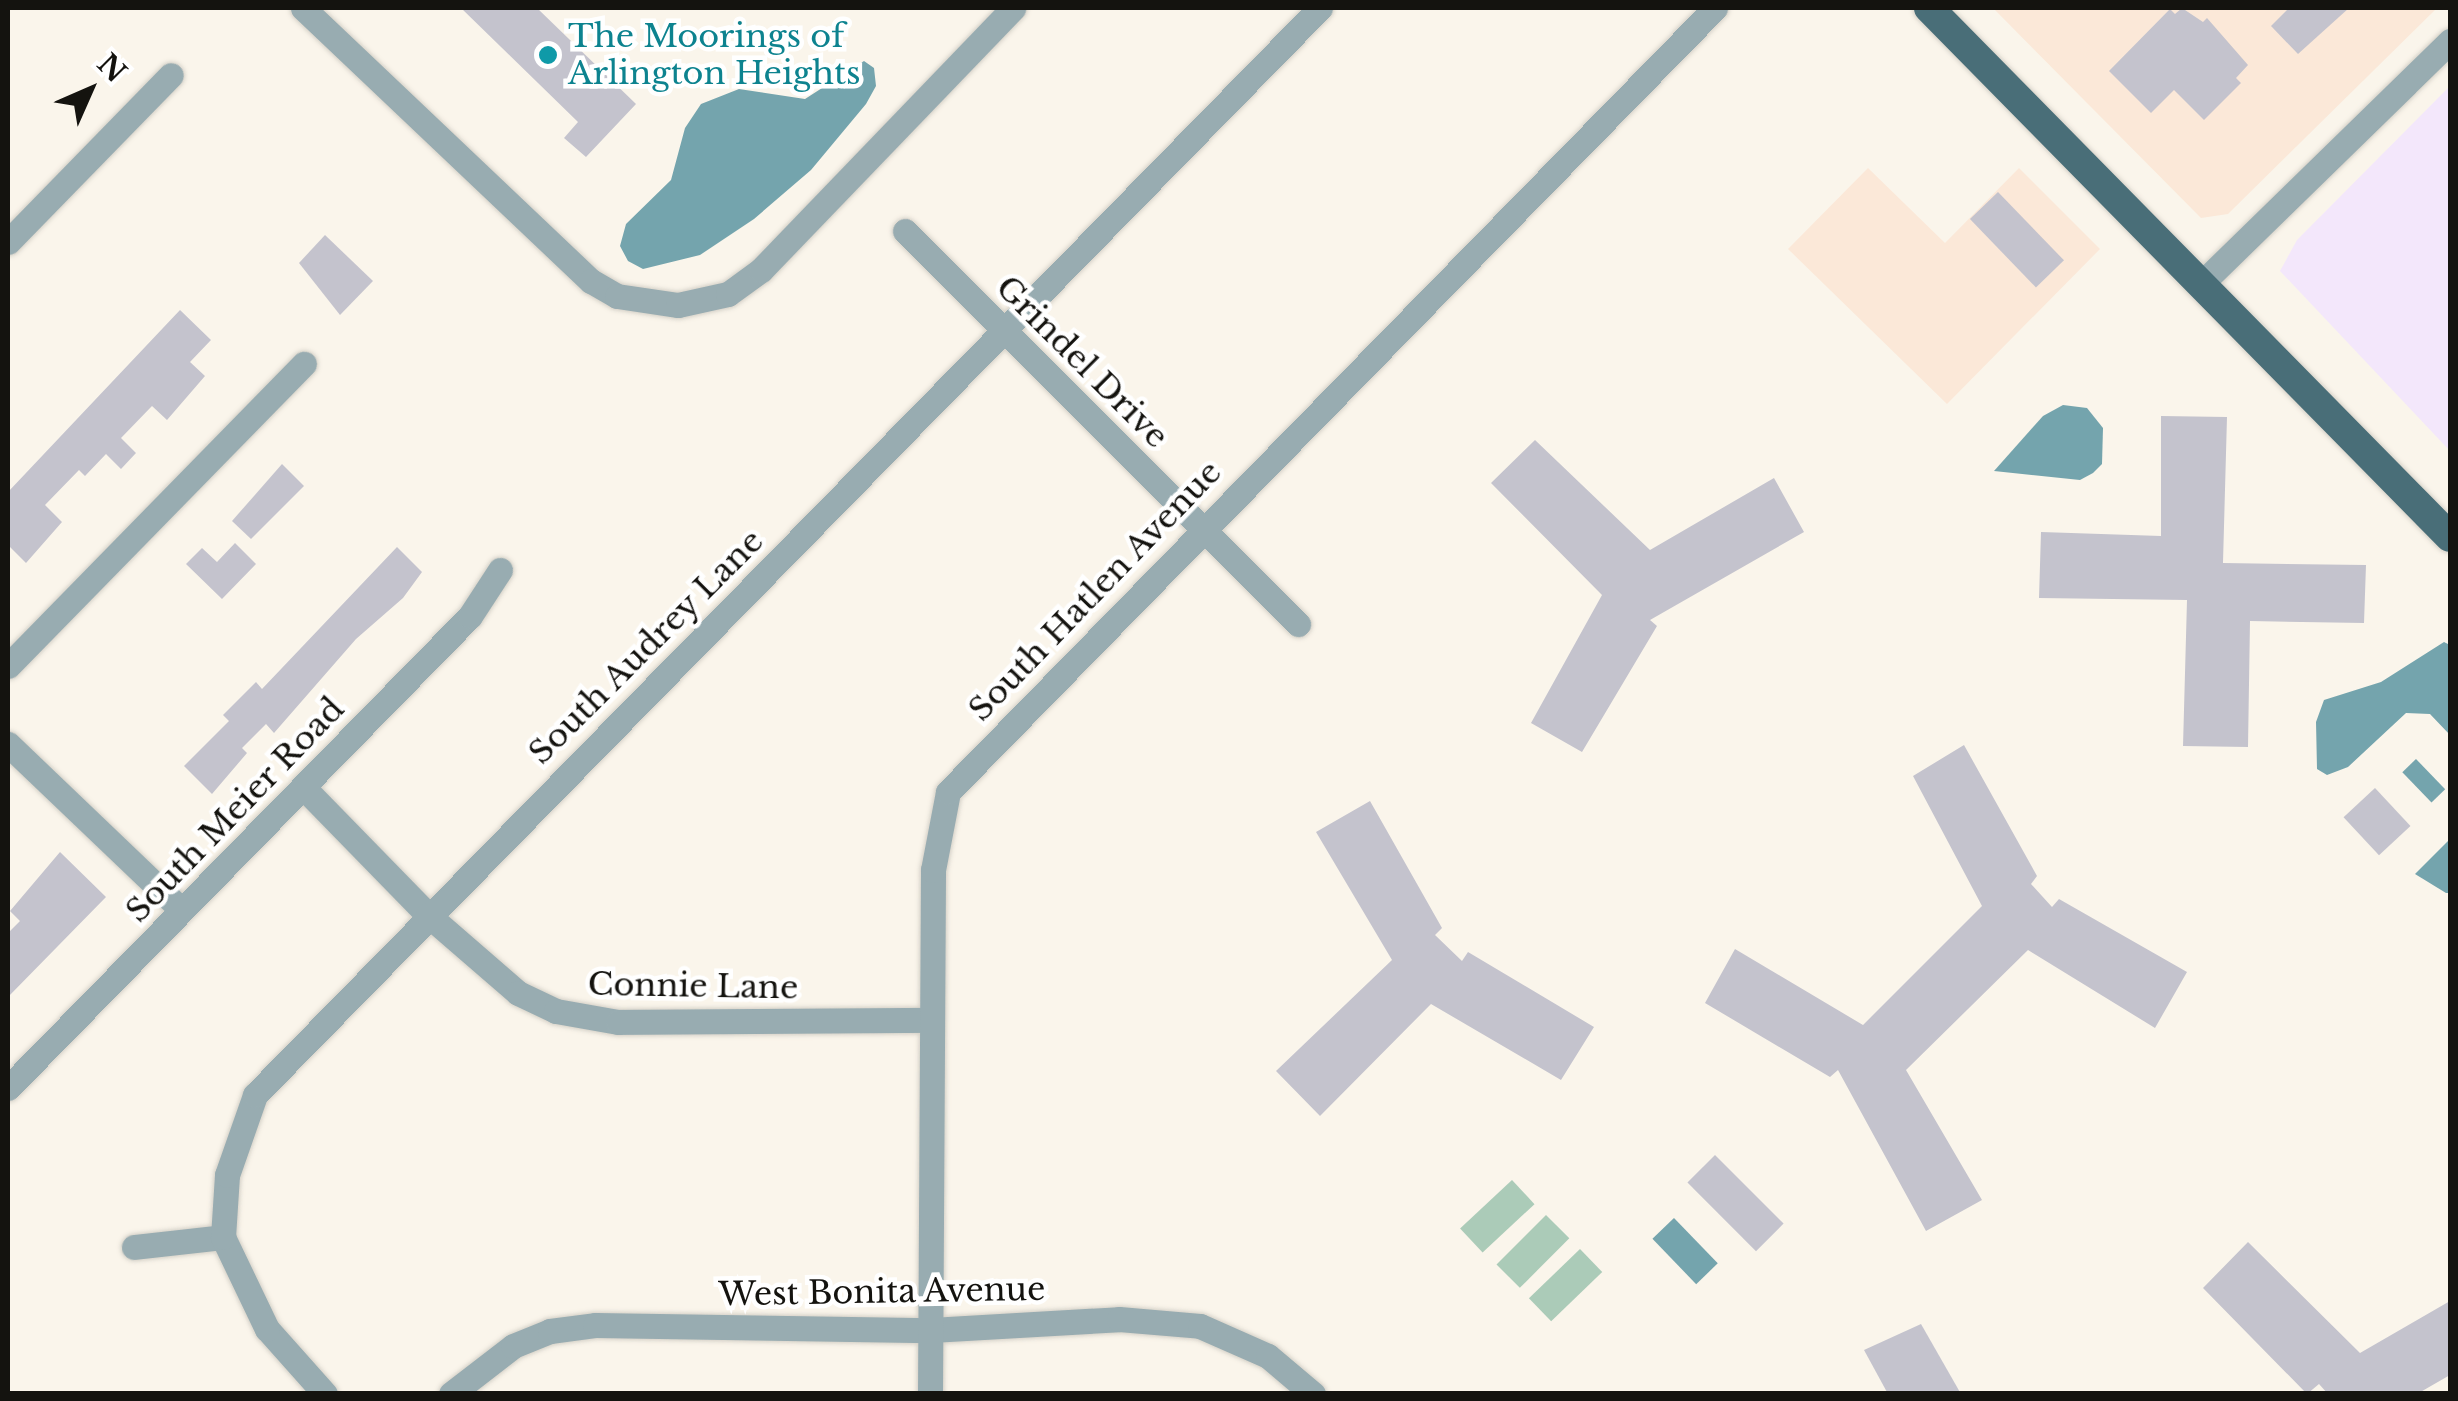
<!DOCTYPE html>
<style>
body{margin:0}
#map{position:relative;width:2458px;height:1401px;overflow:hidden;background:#faf5eb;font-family:"Libre Baskerville",serif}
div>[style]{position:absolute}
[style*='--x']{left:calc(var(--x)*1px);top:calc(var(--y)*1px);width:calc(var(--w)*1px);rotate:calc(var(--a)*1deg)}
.commercial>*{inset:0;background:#fbe8d8}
.industrial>*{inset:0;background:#f3e7fb}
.green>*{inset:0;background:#abcbb8;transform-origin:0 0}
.water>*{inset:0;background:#74a4ad;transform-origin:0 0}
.building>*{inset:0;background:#c4c3cd;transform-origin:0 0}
.roads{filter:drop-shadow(0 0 2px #d5d1c8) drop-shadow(0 0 2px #d5d1c8)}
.minor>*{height:25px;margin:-12.5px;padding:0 12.5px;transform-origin:12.5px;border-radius:12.5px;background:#98acb1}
.major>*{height:30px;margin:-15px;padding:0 15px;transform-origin:15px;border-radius:15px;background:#496e78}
.dots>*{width:28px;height:28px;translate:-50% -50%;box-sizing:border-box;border:5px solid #fff;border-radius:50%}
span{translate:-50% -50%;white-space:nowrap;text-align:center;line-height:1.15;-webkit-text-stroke:9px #fff;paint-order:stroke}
.culture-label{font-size:32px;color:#0d838f}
.left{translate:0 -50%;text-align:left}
.street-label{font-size:32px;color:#14130f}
.frame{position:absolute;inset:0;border:10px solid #14130f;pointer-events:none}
.north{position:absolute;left:40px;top:40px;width:100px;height:100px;-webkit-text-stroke:8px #fff;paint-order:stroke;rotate:45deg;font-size:28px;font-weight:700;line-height:40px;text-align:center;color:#14130f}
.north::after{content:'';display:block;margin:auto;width:35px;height:45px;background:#14130f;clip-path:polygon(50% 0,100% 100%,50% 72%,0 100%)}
</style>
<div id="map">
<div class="commercial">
<i style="clip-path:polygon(1993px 8px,2437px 8px,2228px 214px,2201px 218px)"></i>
<i style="clip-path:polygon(1868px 168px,1945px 243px,2019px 168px,2100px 249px,1947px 404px,1788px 249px)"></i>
</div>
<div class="industrial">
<i style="clip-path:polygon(2450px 86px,2450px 451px,2280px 271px,2297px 240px)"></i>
</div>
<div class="green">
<i style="left:1512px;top:1180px;width:33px;height:71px;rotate:47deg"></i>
<i style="left:1546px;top:1215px;width:33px;height:70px;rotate:45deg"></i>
<i style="left:1580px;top:1249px;width:32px;height:71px;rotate:46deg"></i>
</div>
<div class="water">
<i style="clip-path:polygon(864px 61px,874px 68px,876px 86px,866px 104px,811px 170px,754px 219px,700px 255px,643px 269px,628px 261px,620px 246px,626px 224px,671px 180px,685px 128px,701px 104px,739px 89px,805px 99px)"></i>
<i style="clip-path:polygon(2063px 405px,2087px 408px,2103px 428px,2102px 464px,2093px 473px,2080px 480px,1994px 471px,2043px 416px)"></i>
<i style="clip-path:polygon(2444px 642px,2450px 645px,2450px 735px,2430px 714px,2406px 713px,2348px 767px,2327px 775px,2317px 769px,2316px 722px,2324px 700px,2381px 682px)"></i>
<i style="left:2416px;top:759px;width:42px;height:19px;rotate:46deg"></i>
<i style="clip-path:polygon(2450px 839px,2450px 893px,2446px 893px,2415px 874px)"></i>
<i style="left:1674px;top:1218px;width:63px;height:30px;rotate:46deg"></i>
</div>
<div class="building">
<i style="clip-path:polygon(461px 8px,537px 8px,636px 104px,586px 157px,564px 138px,578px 122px)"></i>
<i style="clip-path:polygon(2182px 8px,2203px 22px,2207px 18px,2248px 65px,2236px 78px,2241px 83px,2204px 120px,2174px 90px,2151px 113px,2109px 71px,2170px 9px,2175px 14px)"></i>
<i style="clip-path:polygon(2289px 8px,2349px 8px,2298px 54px,2271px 26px)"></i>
<i style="left:1998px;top:192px;width:95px;height:39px;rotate:46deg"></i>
<i style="clip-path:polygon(325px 235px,373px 281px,340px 315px,299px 263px)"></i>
<i style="clip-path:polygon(180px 310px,211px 340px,190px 362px,205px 376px,167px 420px,152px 406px,121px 438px,136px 453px,121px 469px,106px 454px,85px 476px,79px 470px,45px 505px,62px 522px,26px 563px,8px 545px,8px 492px)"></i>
<i style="clip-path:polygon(2161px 416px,2227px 417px,2223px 563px,2366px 565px,2364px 623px,2250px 621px,2248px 747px,2183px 746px,2187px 600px,2039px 598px,2041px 532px,2161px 536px)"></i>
<i style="clip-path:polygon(1535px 440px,1650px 550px,1774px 478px,1804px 532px,1650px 620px,1657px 626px,1582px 752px,1531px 723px,1602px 595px,1491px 483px)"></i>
<i style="clip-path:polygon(282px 464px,304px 486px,251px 539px,232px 521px)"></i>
<i style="clip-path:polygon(235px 543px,256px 564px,222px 599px,186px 564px,202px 548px,217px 562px)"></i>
<i style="clip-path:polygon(397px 547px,422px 572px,403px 598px,356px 639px,274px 733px,266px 724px,242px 748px,247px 753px,212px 794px,184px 766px,229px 721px,223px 715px,256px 682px,262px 689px)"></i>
<i style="clip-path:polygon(1964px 745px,2037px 876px,2031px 884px,2052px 907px,2059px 899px,2187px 972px,2155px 1028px,2028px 950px,1906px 1070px,1982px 1200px,1926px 1231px,1838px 1070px,1830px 1077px,1705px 1003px,1735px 949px,1863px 1025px,1982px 906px,1913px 776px)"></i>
<i style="left:2375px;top:788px;width:52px;height:43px;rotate:47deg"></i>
<i style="clip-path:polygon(1370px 801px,1442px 928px,1435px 935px,1462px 961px,1468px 952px,1594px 1027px,1561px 1080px,1431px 1004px,1320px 1116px,1276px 1071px,1392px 960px,1316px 832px)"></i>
<i style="clip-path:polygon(60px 852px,106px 897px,8px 997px,8px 933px,20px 921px,10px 911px)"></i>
<i style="left:1715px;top:1155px;width:97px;height:39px;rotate:45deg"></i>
<i style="clip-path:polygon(2248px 1242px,2360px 1353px,2450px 1301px,2450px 1375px,2417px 1394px,2328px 1394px,2319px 1384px,2307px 1394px,2203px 1288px)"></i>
<i style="clip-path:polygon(1921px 1324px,1961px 1394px,1888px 1394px,1864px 1350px)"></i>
</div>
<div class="roads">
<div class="minor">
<i style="--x:303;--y:8;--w:397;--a:43.5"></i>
<i style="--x:591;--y:281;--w:30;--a:30"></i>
<i style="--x:617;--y:296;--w:62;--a:8.4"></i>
<i style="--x:678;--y:305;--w:51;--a:-12.4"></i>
<i style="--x:728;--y:294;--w:41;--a:-36"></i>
<i style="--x:761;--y:270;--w:364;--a:-46.1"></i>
<i style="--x:905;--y:231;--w:556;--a:45"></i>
<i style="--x:8;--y:242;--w:233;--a:-45.7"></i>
<i style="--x:2202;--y:283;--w:347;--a:-44.3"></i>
<i style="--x:8;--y:666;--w:423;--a:-45.6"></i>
<i style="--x:8;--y:744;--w:240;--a:43.7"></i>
<i style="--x:303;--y:787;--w:179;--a:45.7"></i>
<i style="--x:428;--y:915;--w:119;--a:40.9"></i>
<i style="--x:518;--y:993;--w:42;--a:25.3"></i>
<i style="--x:556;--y:1011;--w:63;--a:10.1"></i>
<i style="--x:618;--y:1022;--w:312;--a:-0.4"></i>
<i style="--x:8;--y:1088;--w:660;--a:-45.61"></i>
<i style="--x:470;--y:616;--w:55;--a:-56.9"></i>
<i style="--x:134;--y:1247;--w:90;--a:-6.4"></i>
<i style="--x:325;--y:1394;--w:87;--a:-131.7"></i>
<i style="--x:267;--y:1329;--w:102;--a:-115.6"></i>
<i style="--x:223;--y:1237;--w:62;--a:-86.3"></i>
<i style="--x:227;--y:1175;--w:85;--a:-70.7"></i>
<i style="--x:255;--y:1095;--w:1522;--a:-45.59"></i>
<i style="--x:451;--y:1394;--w:78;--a:-37.7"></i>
<i style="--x:513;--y:1346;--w:40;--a:-22"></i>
<i style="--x:550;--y:1331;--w:45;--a:-7.6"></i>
<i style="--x:595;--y:1325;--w:336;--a:0.9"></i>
<i style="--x:931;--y:1330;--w:188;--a:-3.3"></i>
<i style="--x:1119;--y:1319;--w:81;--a:4.9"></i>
<i style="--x:1200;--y:1326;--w:74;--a:23.8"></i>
<i style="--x:1268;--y:1356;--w:59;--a:40.2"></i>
<i style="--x:930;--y:1394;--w:524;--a:-89.67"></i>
<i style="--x:933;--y:870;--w:79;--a:-79.1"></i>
<i style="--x:948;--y:792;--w:1097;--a:-45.63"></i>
</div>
<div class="major">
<i style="--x:1929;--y:8;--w:742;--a:45.44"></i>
</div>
</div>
<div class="dots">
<i style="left:548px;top:55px;background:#0f9aa8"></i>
</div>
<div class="culture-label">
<span class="left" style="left:568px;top:55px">The Moorings of<br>Arlington Heights</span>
</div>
<div class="street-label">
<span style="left:1082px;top:362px;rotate:45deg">Grindel Drive</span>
<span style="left:1095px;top:591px;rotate:-46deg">South Hatlen Avenue</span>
<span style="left:646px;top:647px;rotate:-45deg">South Audrey Lane</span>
<span style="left:235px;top:810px;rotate:-46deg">South Meier Road</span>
<span style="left:693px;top:986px;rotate:1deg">Connie Lane</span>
<span style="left:882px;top:1292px;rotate:-1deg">West Bonita Avenue</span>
</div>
<div class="frame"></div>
<div class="north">N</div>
</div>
